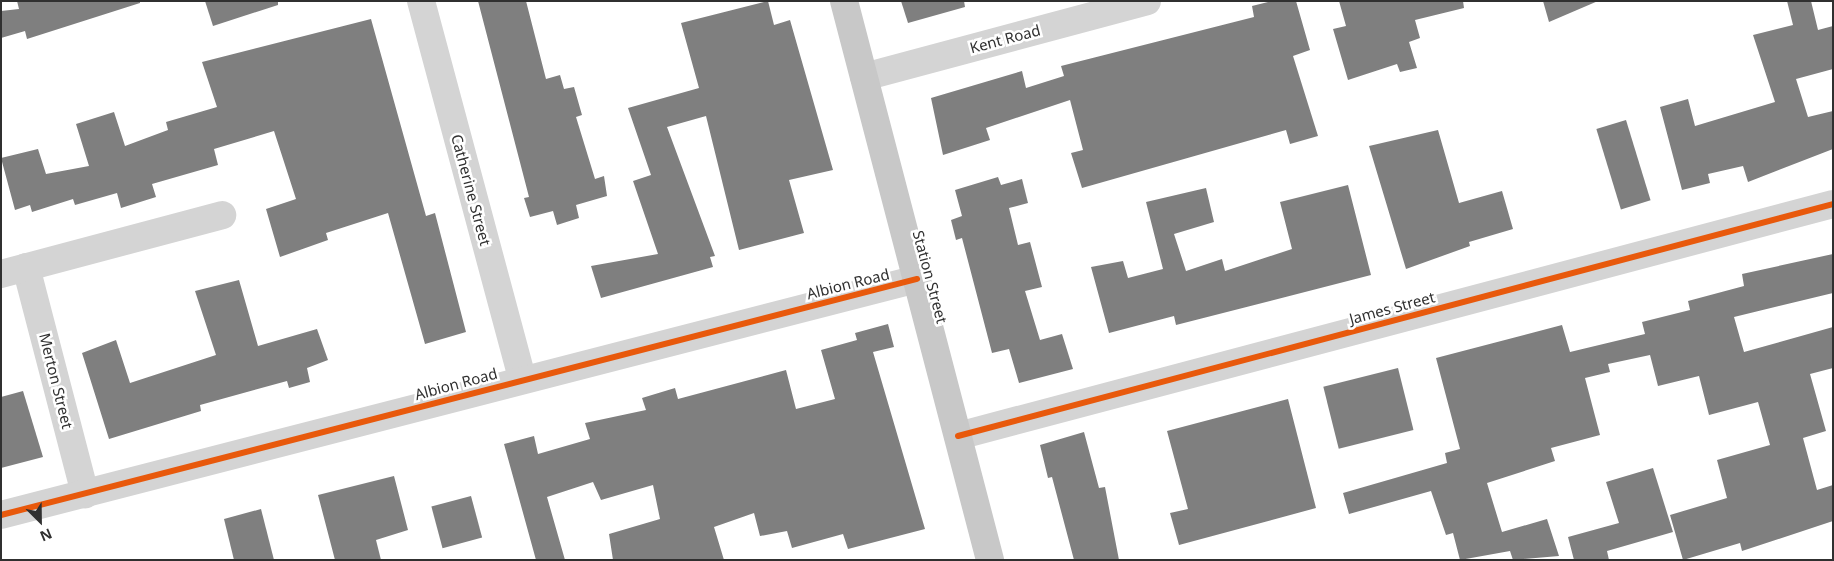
<!DOCTYPE html>
<style>
body{margin:0}
#map{position:relative;width:1834px;height:561px;overflow:hidden;background:#fff;font-family:"Noto Sans",sans-serif}
div>[style]{position:absolute}
[style*='--x']{left:calc(var(--x)*1px);top:calc(var(--y)*1px);width:calc(var(--w)*1px);rotate:calc(var(--a)*1deg)}
.building>*{inset:0;background:#7f7f7f;transform-origin:0 0}
.minor>*{height:28px;margin:-14px;padding:0 14px;transform-origin:14px;border-radius:14px;background:#d4d4d4}
.tertiary>*{height:28px;margin:-14px;padding:0 14px;transform-origin:14px;border-radius:14px;background:#d4d4d4}
.primary>*{height:28px;margin:-14px;padding:0 14px;transform-origin:14px;border-radius:14px;background:#c8c8c8}
.cycleway>*{height:6px;margin:-3px;padding:0 3px;transform-origin:3px;border-radius:3px;background:#e8590c}
span{translate:-50% -50%;white-space:nowrap;text-align:center;line-height:1.15;-webkit-text-stroke:5px #fff;paint-order:stroke}
.street-label{font-size:15px;color:#303030}
.frame{position:absolute;inset:0;border:2px solid #303030;pointer-events:none}
.north{position:absolute;left:15px;top:496px;width:50px;height:50px;-webkit-text-stroke:4px #fff;paint-order:stroke;rotate:157deg;font-size:14px;font-weight:700;line-height:20px;text-align:center;color:#303030}
.north::after{content:'';display:block;margin:auto;width:18px;height:22px;background:#303030;clip-path:polygon(50% 0,100% 100%,50% 72%,0 100%)}
</style>
<div id="map">
<div class="building">
<i style="clip-path:polygon(17px 1px,140px 1px,140px 3px,27px 39px,25px 31px,1px 38px,1px 11px,19px 9px)"></i>
<i style="clip-path:polygon(205px 1px,278px 1px,278px 5px,213px 26px)"></i>
<i style="clip-path:polygon(478px 1px,526px 1px,546px 79px,560px 75px,564px 89px,574px 87px,582px 115px,576px 117px,595px 179px,604px 176px,607px 196px,576px 205px,579px 218px,557px 225px,553px 211px,530px 217px,524px 198px,529px 197px)"></i>
<i style="clip-path:polygon(768px 1px,774px 25px,790px 20px,833px 170px,789px 180px,804px 233px,739px 250px,706px 116px,667px 127px,715px 256px,710px 257px,713px 267px,601px 298px,591px 266px,658px 254px,633px 181px,651px 175px,628px 108px,699px 88px,681px 23px)"></i>
<i style="clip-path:polygon(901px 1px,964px 1px,965px 7px,908px 23px)"></i>
<i style="clip-path:polygon(1272px 1px,1296px 1px,1310px 50px,1293px 56px,1318px 136px,1290px 144px,1286px 130px,1082px 188px,1071px 153px,1083px 150px,1070px 100px,986px 128px,990px 140px,943px 155px,931px 98px,1022px 71px,1026px 88px,1064px 76px,1061px 66px,1254px 17px,1252px 6px)"></i>
<i style="clip-path:polygon(1339px 1px,1463px 1px,1464px 8px,1415px 20px,1420px 38px,1409px 42px,1417px 68px,1400px 72px,1397px 64px,1348px 80px,1333px 29px,1346px 26px)"></i>
<i style="clip-path:polygon(1543px 1px,1598px 1px,1549px 22px)"></i>
<i style="clip-path:polygon(1787px 1px,1811px 1px,1818px 30px,1833px 26px,1833px 69px,1796px 79px,1808px 117px,1833px 111px,1833px 149px,1748px 182px,1743px 166px,1708px 174px,1710px 183px,1682px 190px,1660px 107px,1688px 99px,1695px 126px,1775px 102px,1753px 35px,1793px 25px)"></i>
<i style="clip-path:polygon(371px 19px,426px 216px,435px 213px,466px 332px,425px 344px,388px 213px,326px 233px,328px 240px,280px 257px,266px 209px,296px 199px,274px 131px,214px 149px,218px 165px,152px 184px,156px 197px,121px 208px,117px 193px,75px 205px,73px 199px,32px 212px,30px 205px,15px 210px,1px 158px,38px 149px,46px 174px,89px 166px,76px 124px,114px 112px,125px 146px,168px 130px,166px 122px,217px 107px,202px 62px)"></i>
<i style="left:1626px;top:120px;width:84px;height:31px;rotate:73deg"></i>
<i style="clip-path:polygon(1438px 130px,1459px 203px,1502px 191px,1513px 229px,1469px 242px,1470px 246px,1406px 269px,1369px 146px)"></i>
<i style="clip-path:polygon(998px 177px,1001px 185px,1022px 179px,1028px 203px,1009px 208px,1018px 245px,1030px 242px,1042px 287px,1025px 291px,1040px 340px,1062px 334px,1073px 369px,1019px 383px,1009px 349px,992px 353px,962px 238px,956px 240px,951px 220px,962px 216px,955px 190px)"></i>
<i style="clip-path:polygon(1348px 185px,1371px 275px,1176px 325px,1174px 316px,1109px 333px,1091px 267px,1123px 261px,1128px 278px,1163px 269px,1146px 202px,1206px 188px,1214px 222px,1174px 234px,1186px 271px,1222px 259px,1225px 271px,1292px 249px,1280px 202px)"></i>
<i style="clip-path:polygon(1833px 254px,1833px 293px,1734px 317px,1744px 352px,1833px 327px,1833px 368px,1810px 374px,1826px 431px,1803px 438px,1817px 490px,1833px 485px,1833px 521px,1742px 551px,1740px 543px,1683px 560px,1670px 515px,1727px 498px,1717px 460px,1770px 445px,1758px 402px,1709px 415px,1699px 376px,1658px 386px,1650px 355px,1608px 364px,1610px 372px,1585px 378px,1600px 435px,1551px 448px,1555px 461px,1487px 483px,1502px 532px,1547px 519px,1559px 556px,1513px 560px,1510px 551px,1460px 560px,1453px 533px,1446px 535px,1431px 491px,1349px 514px,1343px 493px,1447px 463px,1445px 453px,1460px 449px,1436px 358px,1562px 325px,1570px 352px,1645px 334px,1642px 322px,1690px 310px,1688px 301px,1744px 286px,1742px 274px)"></i>
<i style="clip-path:polygon(239px 280px,258px 346px,317px 329px,328px 360px,307px 368px,310px 382px,289px 388px,287px 381px,200px 405px,201px 411px,109px 439px,82px 353px,116px 340px,130px 383px,216px 355px,195px 291px)"></i>
<i style="clip-path:polygon(888px 324px,894px 347px,873px 352px,925px 529px,848px 549px,843px 534px,792px 548px,787px 531px,760px 536px,754px 513px,714px 527px,724px 560px,613px 560px,609px 534px,660px 519px,653px 485px,601px 500px,593px 482px,547px 497px,565px 560px,536px 560px,504px 444px,534px 436px,538px 454px,590px 439px,585px 423px,646px 410px,642px 398px,675px 388px,678px 399px,786px 370px,796px 409px,835px 399px,821px 350px,857px 340px,855px 333px)"></i>
<i style="left:1398px;top:368px;width:64px;height:77px;rotate:76deg"></i>
<i style="clip-path:polygon(23px 391px,43px 457px,1px 468px,1px 397px)"></i>
<i style="clip-path:polygon(1288px 399px,1316px 508px,1179px 545px,1170px 513px,1188px 509px,1167px 431px)"></i>
<i style="clip-path:polygon(1084px 432px,1099px 488px,1105px 487px,1119px 560px,1074px 560px,1052px 477px,1048px 478px,1040px 445px)"></i>
<i style="clip-path:polygon(1653px 468px,1673px 532px,1607px 551px,1609px 560px,1574px 560px,1568px 537px,1619px 523px,1606px 482px)"></i>
<i style="clip-path:polygon(394px 476px,408px 530px,376px 540px,381px 560px,335px 560px,318px 495px)"></i>
<i style="left:471px;top:496px;width:43px;height:41px;rotate:75deg"></i>
<i style="clip-path:polygon(261px 509px,274px 560px,234px 560px,224px 519px)"></i>
</div>
<div class="minor">
<i style="--x:421;--y:1;--w:391;--a:75"></i>
<i style="--x:864;--y:77;--w:293;--a:-15"></i>
<i style="--x:26;--y:267;--w:235;--a:75.4"></i>
<i style="--x:1;--y:274;--w:229;--a:-14.9"></i>
<i style="--x:958;--y:436;--w:905;--a:-14.85"></i>
</div>
<div class="tertiary">
<i style="--x:1;--y:515;--w:946;--a:-14.45"></i>
</div>
<div class="primary">
<i style="--x:844;--y:1;--w:578;--a:75.36"></i>
</div>
<div class="cycleway">
<i style="--x:958;--y:436;--w:905;--a:-14.85"></i>
<i style="--x:1;--y:515;--w:946;--a:-14.45"></i>
</div>
<div class="street-label">
<span style="left:1005px;top:39px;rotate:-15deg">Kent Road</span>
<span style="left:471px;top:190px;rotate:75deg">Catherine Street</span>
<span style="left:930px;top:277px;rotate:75deg">Station Street</span>
<span style="left:848px;top:284px;rotate:-14deg">Albion Road</span>
<span style="left:1392px;top:308px;rotate:-15deg">James Street</span>
<span style="left:56px;top:381px;rotate:76deg">Merton Street</span>
<span style="left:456px;top:384px;rotate:-15deg">Albion Road</span>
</div>
<div class="frame"></div>
<div class="north">N</div>
</div>
